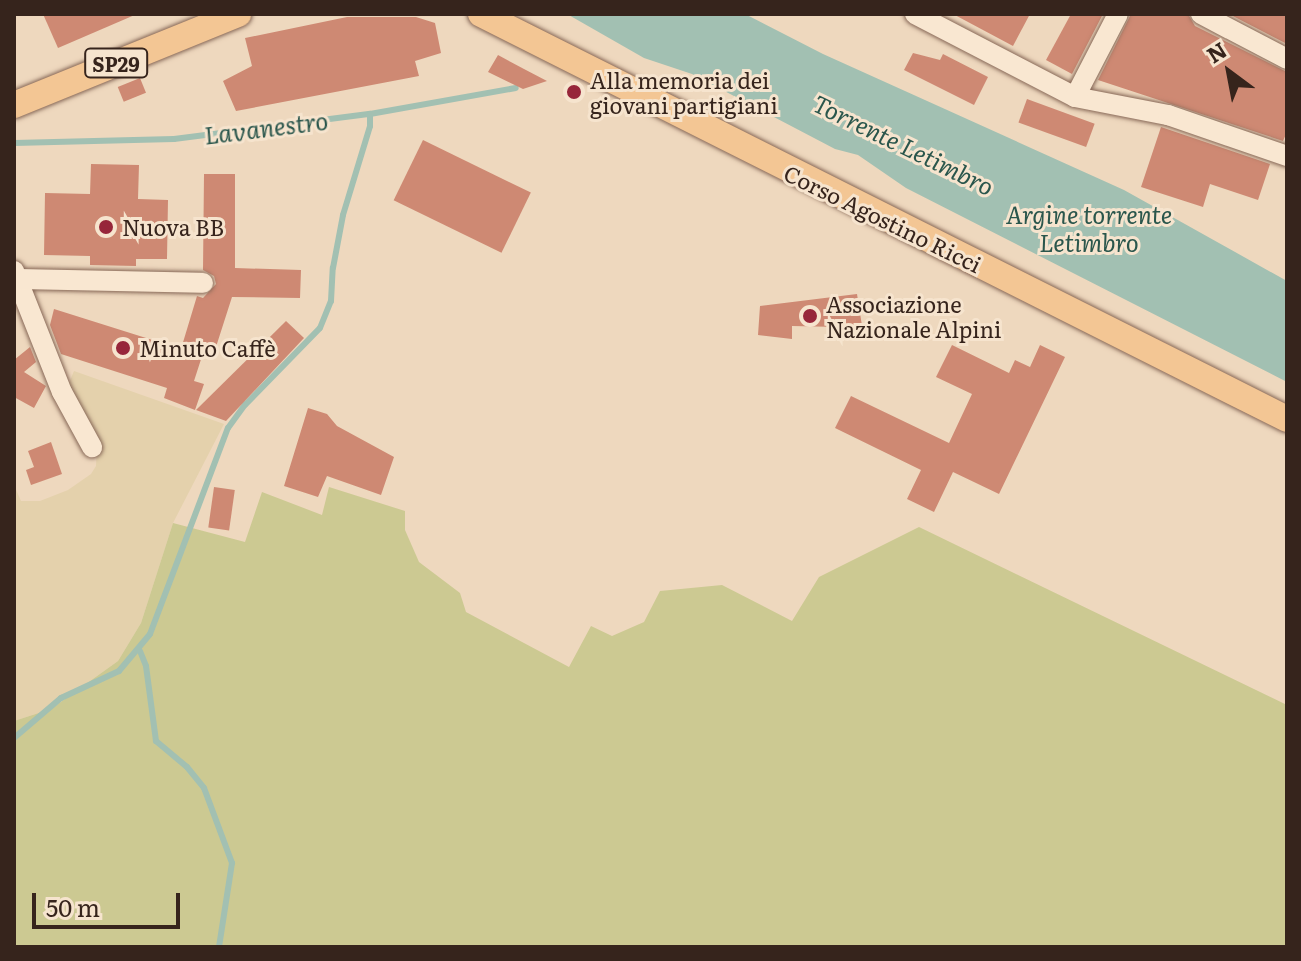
<!DOCTYPE html>
<meta charset="utf-8">
<style>
body{margin:0}
#map{position:relative;width:1301px;height:961px;overflow:hidden;background:#eed8be;font-family:Literata,serif}
div>[style]{position:absolute}
[style*='--x']{left:calc(var(--x)*1px);top:calc(var(--y)*1px);width:calc(var(--w)*1px);rotate:calc(var(--a)*1deg)}
.farmland>*{inset:0;background:#e4d1ac}
.green>*{inset:0;background:#ccc992}
.water>*{inset:0;background:#a2c0b2}
.stream>*{height:6px;margin:-3px;padding:0 3px;transform-origin:3px;border-radius:3px;background:#a2c0b2}
.building>*{inset:0;background:#ce8973;transform-origin:0 0}
.roads{filter:drop-shadow(0 0 2px #876857) drop-shadow(0 0 2px #876857)}
.minor>*{height:20px;margin:-10px;padding:0 10px;transform-origin:10px;border-radius:10px;background:#f9e7d1}
.major>*{height:26px;margin:-13px;padding:0 13px;transform-origin:13px;border-radius:13px;background:#f3c694}
.dots>*{width:22px;height:22px;translate:-50% -50%;box-sizing:border-box;border:4px solid #f6e4ce;border-radius:50%}
span{translate:-50% -50%;white-space:nowrap;text-align:center;line-height:1.15;-webkit-text-stroke:6px #f6e4ce;paint-order:stroke}
.shield-label span{padding:2px 6px;background:#f6e4ce;border:2px solid;border-radius:6px;-webkit-text-stroke-width:0}
.shield-label{font-size:20px;color:#36241c;font-weight:700}
.poi-label{font-size:22px;color:#36241c}
.left{translate:0 -50%;text-align:left}
.street-label{font-size:22px;color:#36241c}
.water-label{font-size:24px;color:#2a564c;font-style:italic}
.frame{position:absolute;inset:0;border:16px solid #36241c;pointer-events:none}
.north{position:absolute;left:1189px;top:32px;width:80px;height:80px;-webkit-text-stroke:6px #f6e4ce;paint-order:stroke;rotate:328deg;font-size:22px;font-weight:700;line-height:32px;text-align:center;color:#36241c}
.north::after{content:'';display:block;margin:auto;width:28px;height:36px;background:#36241c;clip-path:polygon(50% 0,100% 100%,50% 72%,0 100%)}
.scale{position:absolute;left:32px;top:893px;width:148px;height:36px;box-sizing:border-box;border:4px solid #36241c;border-top:0;padding-left:10px;font-size:24px;line-height:28px;white-space:nowrap;color:#36241c;-webkit-text-stroke:6px #f6e4ce;paint-order:stroke}
</style>
<div id="map">
<div class="farmland">
<i style="clip-path:polygon(74px 371px,224px 424px,173px 523px,141px 623px,118px 661px,51px 709px,14px 721px,14px 485px,21px 501px,40px 501px,68px 490px,91px 474px,96px 466px,97px 444px,75px 404px,69px 383px)"></i>
</div>
<div class="green">
<i style="clip-path:polygon(329px 487px,405px 511px,405px 530px,419px 562px,460px 593px,466px 612px,569px 667px,591px 626px,612px 636px,644px 622px,660px 591px,722px 585px,792px 621px,819px 577px,919px 527px,1287px 705px,1287px 947px,14px 947px,14px 721px,51px 709px,118px 661px,141px 623px,173px 523px,245px 542px,262px 492px,322px 515px)"></i>
</div>
<div class="water">
<i style="clip-path:polygon(567px 14px,745px 14px,823px 54px,1124px 190px,1287px 281px,1287px 382px,906px 188px,858px 155px,835px 149px,692px 74px,644px 58px)"></i>
</div>
<div class="stream">
<i style="--x:14;--y:143;--w:160;--a:-1.4"></i>
<i style="--x:174;--y:139;--w:198;--a:-7.3"></i>
<i style="--x:370;--y:114;--w:148;--a:-10.1"></i>
<i style="--x:140;--y:651;--w:16;--a:68"></i>
<i style="--x:146;--y:666;--w:76;--a:82.4"></i>
<i style="--x:156;--y:741;--w:40;--a:40"></i>
<i style="--x:187;--y:767;--w:27;--a:51"></i>
<i style="--x:204;--y:788;--w:80;--a:69.5"></i>
<i style="--x:232;--y:863;--w:85;--a:98.8"></i>
<i style="--x:14;--y:738;--w:62;--a:-40.4"></i>
<i style="--x:61;--y:698;--w:64;--a:-25"></i>
<i style="--x:119;--y:671;--w:48;--a:-50"></i>
<i style="--x:150;--y:634;--w:220;--a:-69.3"></i>
<i style="--x:228;--y:428;--w:29;--a:-54"></i>
<i style="--x:245;--y:405;--w:107;--a:-45.8"></i>
<i style="--x:320;--y:328;--w:29;--a:-68"></i>
<i style="--x:331;--y:301;--w:33;--a:-87"></i>
<i style="--x:333;--y:268;--w:54;--a:-79.3"></i>
<i style="--x:343;--y:215;--w:93;--a:-73.1"></i>
<i style="--x:370;--y:126;--w:12;--a:-90"></i>
</div>
<div class="building">
<i style="clip-path:polygon(43px 14px,137px 14px,58px 48px)"></i>
<i style="clip-path:polygon(953px 14px,1030px 14px,1013px 46px)"></i>
<i style="clip-path:polygon(1071px 14px,1103px 14px,1072px 74px,1046px 60px)"></i>
<i style="clip-path:polygon(1131px 14px,1188px 14px,1195px 26px,1287px 72px,1287px 132px,1283px 141px,1098px 80px)"></i>
<i style="clip-path:polygon(1229px 14px,1287px 14px,1287px 44px)"></i>
<i style="clip-path:polygon(347px 17px,416px 17px,435px 23px,441px 53px,415px 61px,419px 76px,236px 111px,223px 81px,252px 66px,245px 38px)"></i>
<i style="clip-path:polygon(913px 53px,940px 60px,943px 54px,988px 77px,974px 105px,904px 70px)"></i>
<i style="clip-path:polygon(498px 55px,524px 69px,547px 81px,523px 89px,488px 72px)"></i>
<i style="left:140px;top:78px;width:16px;height:24px;rotate:68deg"></i>
<i style="left:1027px;top:99px;width:72px;height:25px;rotate:20deg"></i>
<i style="clip-path:polygon(1161px 127px,1270px 164px,1258px 200px,1210px 184px,1203px 207px,1141px 187px)"></i>
<i style="left:423px;top:140px;width:120px;height:67px;rotate:26deg"></i>
<i style="clip-path:polygon(91px 164px,139px 165px,138px 199px,168px 200px,167px 259px,136px 259px,136px 266px,90px 265px,90px 256px,44px 255px,45px 193px,90px 194px)"></i>
<i style="clip-path:polygon(204px 174px,235px 174px,235px 268px,301px 270px,300px 298px,232px 297px,215px 350px,205px 347px,194px 381px,204px 384px,195px 410px,164px 398px,167px 388px,61px 354px,50px 325px,54px 309px,181px 349px,197px 296px,203px 298px,216px 284px,214px 276px,203px 270px)"></i>
<i style="clip-path:polygon(857px 294px,863px 332px,840px 334px,839px 327px,792px 326px,792px 339px,758px 335px,760px 306px)"></i>
<i style="clip-path:polygon(286px 321px,304px 338px,226px 421px,196px 410px)"></i>
<i style="clip-path:polygon(952px 345px,1009px 373px,1015px 360px,1030px 367px,1040px 345px,1065px 357px,999px 494px,953px 472px,934px 512px,907px 499px,921px 470px,835px 428px,851px 396px,949px 443px,972px 394px,936px 377px)"></i>
<i style="clip-path:polygon(30px 347px,36px 362px,24px 372px,46px 386px,34px 408px,14px 397px,14px 360px)"></i>
<i style="clip-path:polygon(308px 408px,327px 414px,337px 426px,394px 457px,381px 495px,327px 476px,318px 497px,284px 486px)"></i>
<i style="clip-path:polygon(51px 442px,62px 474px,31px 485px,26px 470px,34px 467px,28px 451px)"></i>
<i style="left:214px;top:487px;width:21px;height:41px;rotate:8deg"></i>
</div>
<div class="roads">
<div class="minor">
<i style="--x:915;--y:14;--w:180;--a:27.4"></i>
<i style="--x:1075;--y:97;--w:95;--a:11"></i>
<i style="--x:1168;--y:115;--w:126;--a:19"></i>
<i style="--x:1201;--y:14;--w:97;--a:27.6"></i>
<i style="--x:1075;--y:97;--w:93;--a:-62.6"></i>
<i style="--x:14;--y:271;--w:130;--a:68.4"></i>
<i style="--x:62;--y:392;--w:63;--a:61.4"></i>
<i style="--x:17;--y:279;--w:186;--a:1.2"></i>
</div>
<div class="major">
<i style="--x:481;--y:14;--w:902;--a:26.68"></i>
<i style="--x:14;--y:105;--w:242;--a:-22.1"></i>
</div>
</div>
<div class="dots">
<i style="left:574px;top:92px;background:#97263a"></i>
<i style="left:106px;top:227px;background:#97263a"></i>
<i style="left:810px;top:316px;background:#97263a"></i>
<i style="left:123px;top:348px;background:#97263a"></i>
</div>
<div class="shield-label">
<span style="left:116px;top:63px">SP29</span>
</div>
<div class="poi-label">
<span class="left" style="left:590px;top:92px">Alla memoria dei<br>giovani partigiani</span>
<span class="left" style="left:122px;top:227px">Nuova BB</span>
<span class="left" style="left:826px;top:316px">Associazione<br>Nazionale Alpini</span>
<span class="left" style="left:139px;top:348px">Minuto Caffè</span>
</div>
<div class="street-label">
<span style="left:883px;top:218px;rotate:26deg">Corso Agostino Ricci</span>
</div>
<div class="water-label">
<span style="left:266px;top:127px;rotate:-7deg">Lavanestro</span>
<span style="left:904px;top:144px;rotate:26deg">Torrente Letimbro</span>
<span style="left:1089px;top:228px">Argine torrente<br>Letimbro</span>
</div>
<div class="frame"></div>
<div class="north">N</div>
<div class="scale">50 m</div>
</div>
